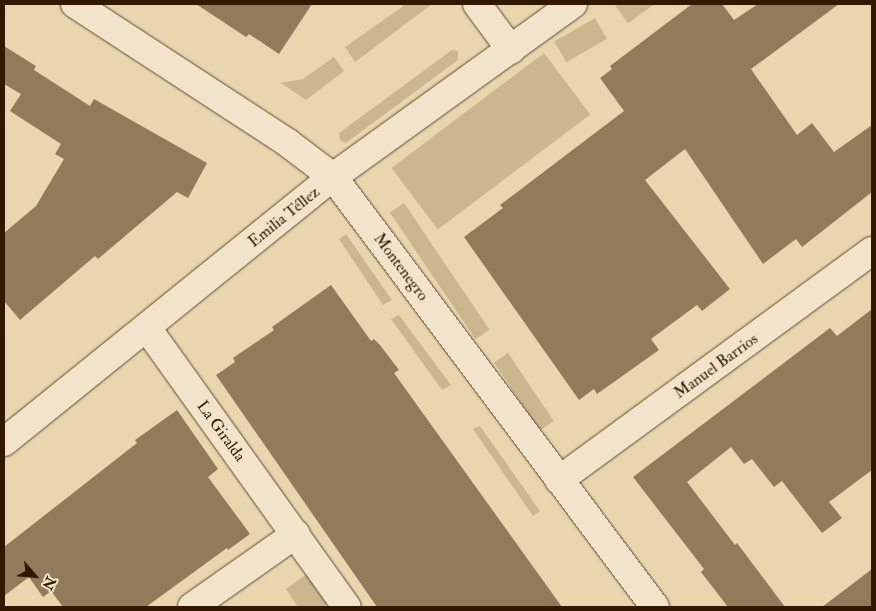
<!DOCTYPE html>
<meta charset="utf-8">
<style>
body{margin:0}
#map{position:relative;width:876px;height:611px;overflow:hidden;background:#ead6ae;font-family:"IM FELL Double Pica",serif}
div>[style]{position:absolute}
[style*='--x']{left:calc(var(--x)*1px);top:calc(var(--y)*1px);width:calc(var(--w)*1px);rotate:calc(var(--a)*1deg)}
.green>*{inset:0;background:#cbb690;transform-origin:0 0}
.building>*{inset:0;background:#917b5a}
.roads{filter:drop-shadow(0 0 1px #5f482c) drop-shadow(0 0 1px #5f482c)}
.street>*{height:28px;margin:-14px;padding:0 14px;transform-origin:14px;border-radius:14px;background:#f1e4ca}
.secondary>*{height:28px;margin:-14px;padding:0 14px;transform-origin:14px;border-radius:14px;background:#f1e4ca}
span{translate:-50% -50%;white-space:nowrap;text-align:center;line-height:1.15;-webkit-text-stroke:4px #f1e4ca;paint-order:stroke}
.street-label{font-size:16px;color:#311900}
.frame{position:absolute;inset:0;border:5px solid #311900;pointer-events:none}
.north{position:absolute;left:10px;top:551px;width:50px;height:50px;-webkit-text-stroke:4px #f1e4ca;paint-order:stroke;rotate:117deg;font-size:14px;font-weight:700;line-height:20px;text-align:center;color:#311900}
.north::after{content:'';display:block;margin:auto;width:18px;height:22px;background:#311900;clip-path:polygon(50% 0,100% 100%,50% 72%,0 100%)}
</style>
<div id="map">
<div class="green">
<i style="clip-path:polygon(403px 4px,432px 4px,355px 62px,345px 47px,402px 7px)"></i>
<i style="clip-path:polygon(614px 4px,655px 4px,628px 23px)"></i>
<i style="left:595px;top:18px;width:24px;height:47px;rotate:60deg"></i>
<i style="clip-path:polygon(452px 50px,458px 51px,458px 60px,346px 143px,340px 140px,339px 133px)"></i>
<i style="left:544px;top:53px;width:77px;height:191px;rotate:53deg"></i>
<i style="clip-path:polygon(334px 57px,344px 71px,306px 100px,281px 83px,303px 79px)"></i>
<i style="left:404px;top:203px;width:153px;height:17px;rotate:56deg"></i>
<i style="clip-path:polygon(346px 234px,392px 300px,383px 305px,339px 239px)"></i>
<i style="clip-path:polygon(399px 315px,451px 385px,442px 390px,391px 319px)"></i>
<i style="left:508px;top:353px;width:82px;height:17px;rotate:56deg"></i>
<i style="clip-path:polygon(480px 426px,540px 511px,533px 516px,473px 429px)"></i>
<i style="clip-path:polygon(308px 573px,327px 603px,324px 607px,298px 607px,286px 589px)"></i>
</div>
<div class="building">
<i style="clip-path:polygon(196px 4px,312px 4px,279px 54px,249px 34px,246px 37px)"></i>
<i style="clip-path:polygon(692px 4px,722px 4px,734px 20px,758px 4px,839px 4px,751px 69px,797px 135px,812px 123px,834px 152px,872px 125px,872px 192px,802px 247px,796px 239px,763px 264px,685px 149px,645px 180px,730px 289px,702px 311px,697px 305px,651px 339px,659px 350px,597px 394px,594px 389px,579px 400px,464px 237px,503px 208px,500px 205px,624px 111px,600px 78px,612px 69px,610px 66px)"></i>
<i style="clip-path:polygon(4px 46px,36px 66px,34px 70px,90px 106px,94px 99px,207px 163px,188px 198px,177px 192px,98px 259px,95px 256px,20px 320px,4px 301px,4px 233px,36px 206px,64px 159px,55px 154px,61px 144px,10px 111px,21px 94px,4px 84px)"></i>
<i style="clip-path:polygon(331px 285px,371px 341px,374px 339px,380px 345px,399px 370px,394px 373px,562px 607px,377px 607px,216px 375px,235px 362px,233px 358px,274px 330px,272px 327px)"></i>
<i style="clip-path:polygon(872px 309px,872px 470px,829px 502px,842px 518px,822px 533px,782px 481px,774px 487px,752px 459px,744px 464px,731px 447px,687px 482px,735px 545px,737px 543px,785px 607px,728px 607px,701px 572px,704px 569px,633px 477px,830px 328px,837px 336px)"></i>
<i style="clip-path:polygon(177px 410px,218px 469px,208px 477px,250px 534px,228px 550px,227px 548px,146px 607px,63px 607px,51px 591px,43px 597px,29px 577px,4px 596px,4px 547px,137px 443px,135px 440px)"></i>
<i style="clip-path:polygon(872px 569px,872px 607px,822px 607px,851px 585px)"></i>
</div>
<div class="roads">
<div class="street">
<i style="--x:477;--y:4;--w:57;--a:53.5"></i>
<i style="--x:147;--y:328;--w:343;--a:54.4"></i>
<i style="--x:559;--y:480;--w:388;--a:-36.2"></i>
<i style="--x:192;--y:607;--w:127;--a:-35.1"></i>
</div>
<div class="secondary">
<i style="--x:75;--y:4;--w:254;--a:33.1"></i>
<i style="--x:288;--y:143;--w:56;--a:37.1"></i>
<i style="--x:333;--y:177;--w:537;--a:53.17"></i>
<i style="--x:4;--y:442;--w:422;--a:-38.9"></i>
<i style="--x:333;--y:177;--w:296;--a:-35.8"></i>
</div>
</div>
<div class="street-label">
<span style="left:284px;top:217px;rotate:-39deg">Emilia Téllez</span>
<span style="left:401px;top:267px;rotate:53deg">Montenegro</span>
<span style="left:716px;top:366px;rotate:-36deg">Manuel Barrios</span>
<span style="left:221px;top:431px;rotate:54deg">La Giralda</span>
</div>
<div class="frame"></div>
<div class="north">N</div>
</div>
